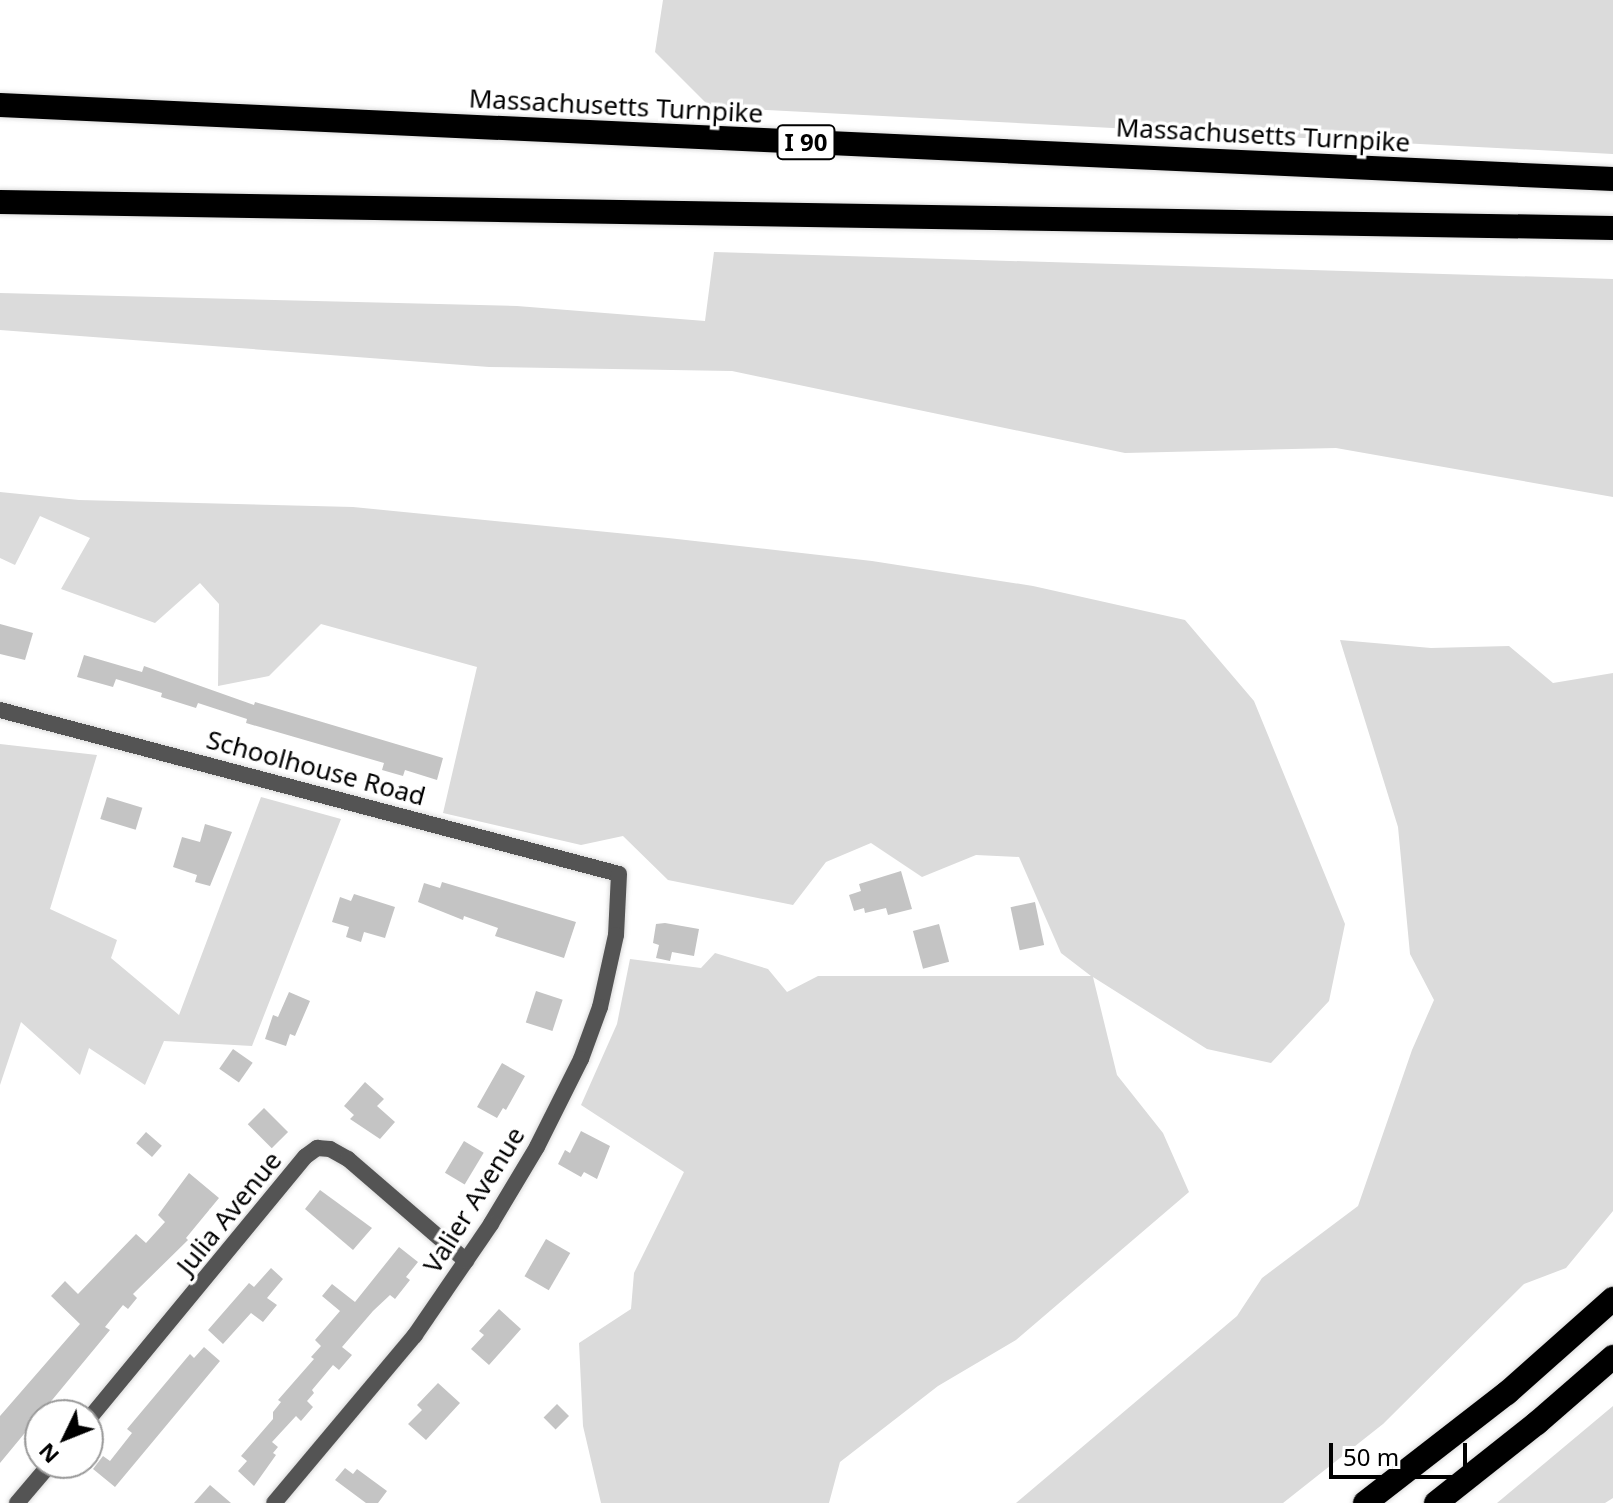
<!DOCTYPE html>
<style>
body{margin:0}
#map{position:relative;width:1613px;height:1503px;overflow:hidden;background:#fff;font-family:"Noto Sans",sans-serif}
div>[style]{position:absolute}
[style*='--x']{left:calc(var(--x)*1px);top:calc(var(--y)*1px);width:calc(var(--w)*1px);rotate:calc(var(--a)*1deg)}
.green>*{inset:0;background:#dbdbdb}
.building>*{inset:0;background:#c4c4c4;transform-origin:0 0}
.roads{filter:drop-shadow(0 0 2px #dbdbdb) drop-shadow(0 0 2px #dbdbdb)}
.street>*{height:16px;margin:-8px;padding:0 8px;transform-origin:8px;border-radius:8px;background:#545454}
.highway>*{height:24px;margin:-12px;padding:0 12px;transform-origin:12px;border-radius:12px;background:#000}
span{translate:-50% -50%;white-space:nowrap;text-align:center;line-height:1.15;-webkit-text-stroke:7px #fff;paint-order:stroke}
.shield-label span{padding:2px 6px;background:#fff;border:2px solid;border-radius:6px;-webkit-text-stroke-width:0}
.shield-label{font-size:24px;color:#000;font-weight:700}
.street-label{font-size:26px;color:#000}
.north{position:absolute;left:24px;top:1399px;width:80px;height:80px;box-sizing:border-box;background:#fff;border:2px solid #999;border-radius:50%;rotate:227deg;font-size:22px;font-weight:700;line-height:32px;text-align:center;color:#000}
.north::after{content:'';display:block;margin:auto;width:28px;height:36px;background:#000;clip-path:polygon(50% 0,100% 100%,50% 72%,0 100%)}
.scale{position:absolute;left:1329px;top:1443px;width:138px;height:36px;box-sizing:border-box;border:4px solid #000;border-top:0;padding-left:10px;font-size:24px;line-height:28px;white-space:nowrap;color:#000;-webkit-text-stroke:6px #fff;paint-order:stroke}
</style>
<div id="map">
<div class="green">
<i style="clip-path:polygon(663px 0,1613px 0,1613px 154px,710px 107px,655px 52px)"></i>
<i style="clip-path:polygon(714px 252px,1613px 279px,1613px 497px,1336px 448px,1125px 453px,732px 371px,489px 367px,0 330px,0 293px,517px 306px,705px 321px)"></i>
<i style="clip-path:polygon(0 492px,79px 500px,353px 507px,668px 538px,872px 561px,1033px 586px,1185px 620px,1254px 701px,1345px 924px,1329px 1001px,1271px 1063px,1207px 1049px,1093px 977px,1117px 1075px,1163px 1133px,1189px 1192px,1016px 1340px,938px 1386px,840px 1462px,829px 1503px,601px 1503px,583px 1426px,579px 1343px,631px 1309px,634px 1273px,684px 1172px,581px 1105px,617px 1024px,630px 959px,701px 968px,715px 953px,768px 969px,787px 992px,818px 976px,1091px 976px,1061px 953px,1019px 857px,976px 855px,922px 877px,871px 843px,826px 862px,793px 905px,668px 880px,623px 836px,581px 845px,443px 813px,477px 667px,321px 624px,269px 676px,218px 686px,219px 604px,200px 583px,155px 623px,61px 589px,90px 538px,40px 516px,15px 565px,0 558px)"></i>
<i style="clip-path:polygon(1340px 640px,1431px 648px,1509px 646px,1553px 683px,1613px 673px,1613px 1211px,1566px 1268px,1524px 1284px,1383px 1424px,1283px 1503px,1016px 1503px,1237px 1316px,1262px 1278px,1358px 1206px,1412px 1050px,1434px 1000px,1410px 954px,1398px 827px)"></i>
<i style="clip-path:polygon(0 744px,97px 755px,50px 909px,117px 940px,111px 958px,179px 1015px,261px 797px,341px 819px,252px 1046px,164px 1041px,145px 1085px,89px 1048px,80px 1075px,21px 1022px,0 1085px)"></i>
<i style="clip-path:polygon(1613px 1406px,1613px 1498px,1605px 1503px,1497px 1503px)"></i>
</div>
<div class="building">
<i style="clip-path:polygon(0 624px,33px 633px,25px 660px,0 654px)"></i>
<i style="clip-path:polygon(84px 655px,142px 672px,144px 666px,254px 705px,255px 702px,443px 758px,437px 780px,405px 770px,403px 776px,382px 770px,384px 763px,246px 723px,247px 719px,198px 703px,196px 708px,161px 697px,162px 693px,116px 679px,113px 687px,77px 677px)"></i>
<i style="left:107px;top:797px;width:37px;height:23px;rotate:17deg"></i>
<i style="clip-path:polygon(205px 824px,232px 832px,210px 886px,195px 882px,197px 875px,173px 867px,182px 837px,200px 842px)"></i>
<i style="clip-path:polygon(901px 871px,912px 909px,888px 915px,886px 908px,865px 913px,864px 908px,854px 911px,849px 895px,861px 891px,859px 884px)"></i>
<i style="clip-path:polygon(442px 882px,576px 922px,564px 958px,495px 936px,498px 928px,464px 916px,463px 920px,418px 902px,424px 883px,440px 888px)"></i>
<i style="clip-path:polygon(354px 894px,395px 907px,385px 938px,364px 932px,361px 942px,346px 937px,349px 927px,332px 922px,340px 897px,351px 901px)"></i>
<i style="left:1035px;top:902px;width:44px;height:25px;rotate:78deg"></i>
<i style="clip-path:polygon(665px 923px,699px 929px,694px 956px,672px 952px,670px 961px,656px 958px,659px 945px,653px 943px,656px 924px)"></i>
<i style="left:939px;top:924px;width:39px;height:27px;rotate:75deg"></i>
<i style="left:536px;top:991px;width:28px;height:33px;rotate:18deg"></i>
<i style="clip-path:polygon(289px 992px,310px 1001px,295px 1036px,290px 1034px,286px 1046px,265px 1039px,273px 1015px,278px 1017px)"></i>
<i style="left:233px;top:1049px;width:24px;height:24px;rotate:35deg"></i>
<i style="clip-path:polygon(502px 1063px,525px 1076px,506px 1110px,503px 1108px,497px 1118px,477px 1107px)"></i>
<i style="clip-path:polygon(365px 1082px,384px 1099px,377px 1106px,395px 1122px,380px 1139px,350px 1119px,354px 1115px,344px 1106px)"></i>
<i style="left:264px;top:1108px;width:34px;height:23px;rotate:45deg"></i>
<i style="clip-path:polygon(581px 1131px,610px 1146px,597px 1179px,584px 1172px,581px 1177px,558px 1164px,565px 1150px,570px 1153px)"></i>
<i style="left:146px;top:1132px;width:21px;height:15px;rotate:41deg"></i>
<i style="left:464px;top:1141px;width:23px;height:37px;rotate:31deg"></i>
<i style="clip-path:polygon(189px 1173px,219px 1198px,186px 1238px,188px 1240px,133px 1294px,137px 1298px,128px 1309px,123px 1305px,105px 1327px,110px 1330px,0 1463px,0 1416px,80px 1324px,51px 1296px,65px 1281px,78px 1294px,136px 1234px,146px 1243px,165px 1222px,158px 1215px)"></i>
<i style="clip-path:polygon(320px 1190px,372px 1228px,353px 1250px,305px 1209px)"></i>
<i style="left:546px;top:1239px;width:28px;height:43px;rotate:30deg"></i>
<i style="clip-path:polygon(399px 1247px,418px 1262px,406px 1277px,410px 1280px,395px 1299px,390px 1295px,373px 1311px,342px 1347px,352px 1355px,339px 1370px,333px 1365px,312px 1390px,314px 1393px,307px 1401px,313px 1407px,301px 1421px,296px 1416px,272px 1442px,278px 1447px,273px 1453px,276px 1455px,254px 1486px,238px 1471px,247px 1461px,241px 1456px,273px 1419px,273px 1412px,281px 1402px,278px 1400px,314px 1359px,311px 1357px,321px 1346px,315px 1340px,340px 1311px,322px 1296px,332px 1284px,355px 1302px)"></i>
<i style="clip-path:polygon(271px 1268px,283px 1279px,267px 1298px,277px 1305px,263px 1322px,251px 1313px,223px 1344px,208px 1330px,249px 1283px,254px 1287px)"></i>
<i style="clip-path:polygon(499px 1309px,521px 1329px,489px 1365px,471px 1349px,484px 1335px,479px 1331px)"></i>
<i style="clip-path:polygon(204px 1347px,220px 1361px,115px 1487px,93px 1469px,103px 1456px,110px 1461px,132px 1433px,127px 1429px,190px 1354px,194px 1358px)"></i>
<i style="clip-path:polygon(438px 1383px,460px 1403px,426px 1440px,408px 1424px,422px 1410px,417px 1405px)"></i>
<i style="left:557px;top:1404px;width:17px;height:19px;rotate:45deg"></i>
<i style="clip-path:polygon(345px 1468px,353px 1474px,357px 1469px,387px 1491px,378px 1503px,366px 1503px,335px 1480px)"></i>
<i style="clip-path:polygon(210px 1485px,231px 1503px,194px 1503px)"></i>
</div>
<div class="roads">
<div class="street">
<i style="--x:0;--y:710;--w:640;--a:14.84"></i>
<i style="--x:619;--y:874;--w:61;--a:92.8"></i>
<i style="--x:616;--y:935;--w:74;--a:102.5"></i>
<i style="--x:600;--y:1007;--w:55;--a:110.1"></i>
<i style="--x:581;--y:1059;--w:98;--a:116.6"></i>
<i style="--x:537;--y:1147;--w:90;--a:120.9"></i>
<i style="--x:491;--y:1224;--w:135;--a:124.4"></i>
<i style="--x:415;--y:1335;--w:219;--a:130"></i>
<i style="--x:88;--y:1420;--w:342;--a:-50.5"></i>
<i style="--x:306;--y:1156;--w:14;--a:-36"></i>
<i style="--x:317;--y:1148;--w:13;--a:4"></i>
<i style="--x:330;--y:1149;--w:21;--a:29"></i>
<i style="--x:348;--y:1159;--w:156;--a:40.8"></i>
<i style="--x:17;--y:1503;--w:52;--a:-49.6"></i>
</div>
<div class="highway">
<i style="--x:0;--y:105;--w:1615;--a:2.63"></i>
<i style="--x:0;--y:202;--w:1613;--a:0.92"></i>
<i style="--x:1365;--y:1503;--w:180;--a:-37.8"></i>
<i style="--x:1507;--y:1393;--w:142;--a:-41.6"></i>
<i style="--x:1436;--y:1503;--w:129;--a:-38.4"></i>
<i style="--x:1537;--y:1423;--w:101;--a:-41"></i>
</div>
</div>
<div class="shield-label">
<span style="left:806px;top:142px">I 90</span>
</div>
<div class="street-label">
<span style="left:616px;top:106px;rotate:3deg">Massachusetts Turnpike</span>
<span style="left:1263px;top:135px;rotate:3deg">Massachusetts Turnpike</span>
<span style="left:316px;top:768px;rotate:15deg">Schoolhouse Road</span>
<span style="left:474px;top:1200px;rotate:-58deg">Valier Avenue</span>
<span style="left:229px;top:1213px;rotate:-51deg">Julia Avenue</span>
</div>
<div class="north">N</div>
<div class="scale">50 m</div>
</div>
